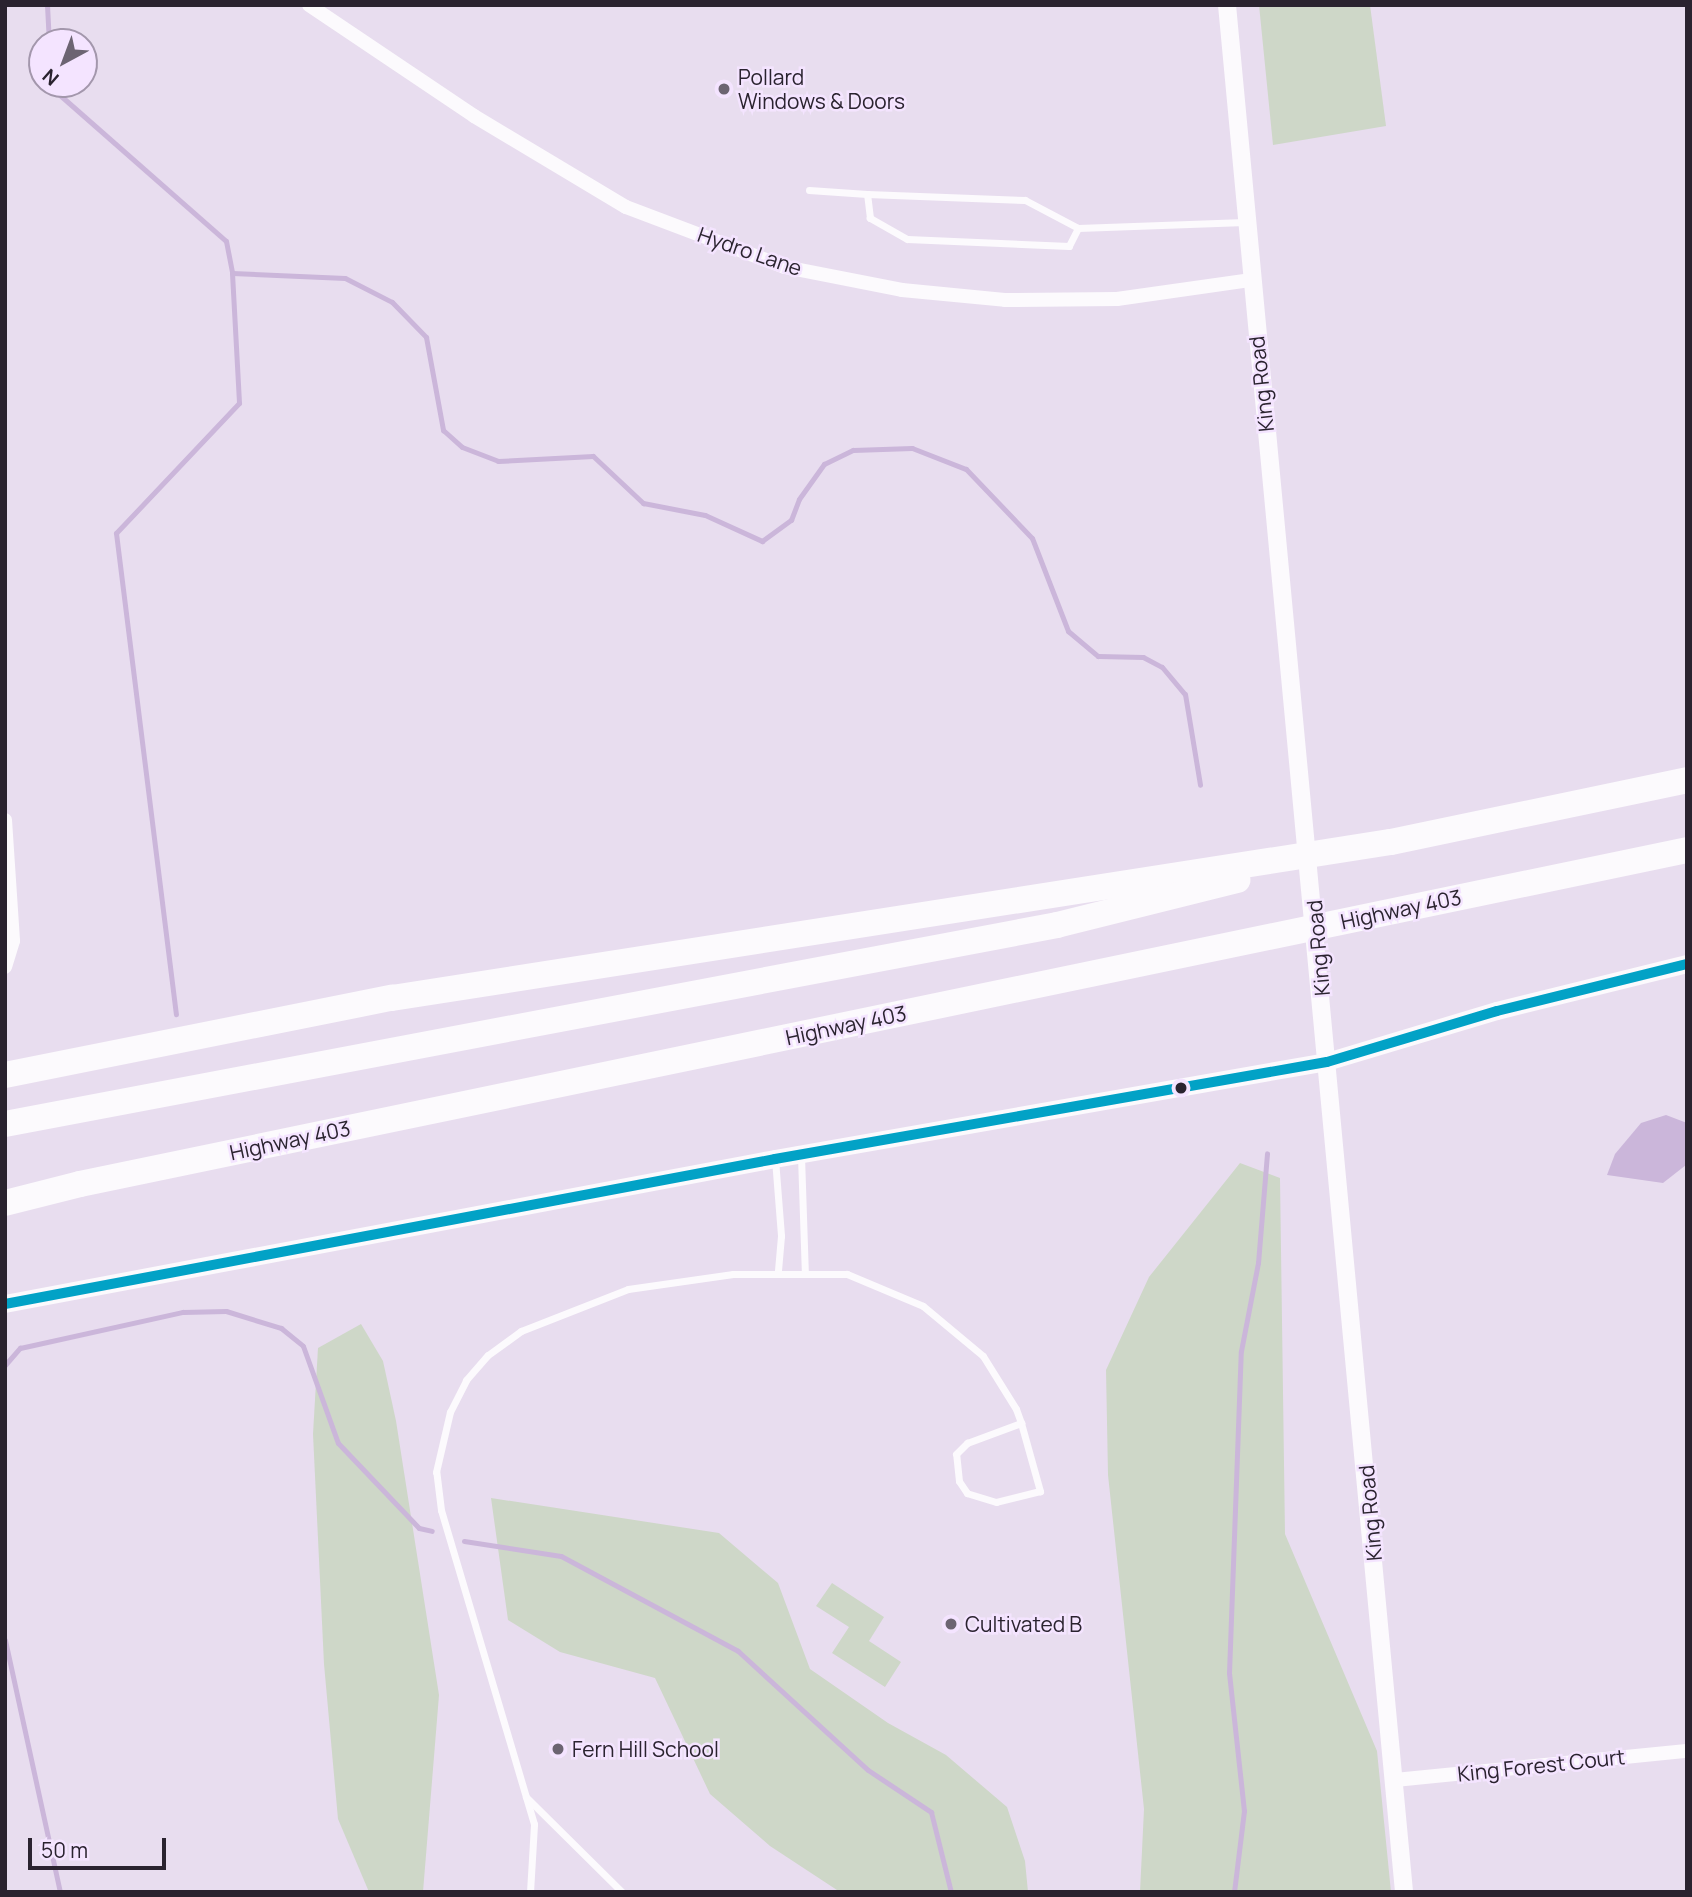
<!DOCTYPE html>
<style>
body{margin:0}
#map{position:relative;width:1692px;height:1897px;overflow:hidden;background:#e8ddef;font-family:Manrope,sans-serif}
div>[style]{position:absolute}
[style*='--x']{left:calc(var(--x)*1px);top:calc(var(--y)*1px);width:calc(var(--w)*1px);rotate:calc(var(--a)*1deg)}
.green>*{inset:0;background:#ced7c8}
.water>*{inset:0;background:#cbb6da}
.stream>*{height:5px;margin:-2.5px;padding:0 2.5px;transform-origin:2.5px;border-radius:2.5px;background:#cbb6da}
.service>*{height:7px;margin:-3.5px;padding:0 3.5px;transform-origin:3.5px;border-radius:3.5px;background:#fcfafd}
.minor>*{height:14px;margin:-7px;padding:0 7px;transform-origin:7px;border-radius:7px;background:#fcfafd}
.tertiary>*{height:18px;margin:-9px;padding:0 9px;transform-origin:9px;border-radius:9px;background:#fcfafd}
.motorway>*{height:26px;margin:-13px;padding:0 13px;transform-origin:13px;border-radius:13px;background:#fcfafd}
.bus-1>*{height:10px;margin:-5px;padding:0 5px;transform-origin:5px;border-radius:5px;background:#02a2c6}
.dots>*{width:19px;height:19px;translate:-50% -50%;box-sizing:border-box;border:4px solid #f4e4ff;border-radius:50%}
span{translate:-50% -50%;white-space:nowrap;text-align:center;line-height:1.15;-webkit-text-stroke:5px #f4e4ff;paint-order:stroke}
.poi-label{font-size:21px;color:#2a232f}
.left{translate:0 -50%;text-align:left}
.street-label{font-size:21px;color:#2a232f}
.frame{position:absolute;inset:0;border:7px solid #2a232f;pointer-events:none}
.north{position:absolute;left:28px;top:28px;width:70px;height:70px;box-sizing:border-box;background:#f4e4ff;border:2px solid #a397ac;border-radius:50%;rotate:221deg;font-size:19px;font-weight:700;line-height:28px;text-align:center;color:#2a232f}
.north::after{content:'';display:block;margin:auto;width:24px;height:32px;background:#6c6472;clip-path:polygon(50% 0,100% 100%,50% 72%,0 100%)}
.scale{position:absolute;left:28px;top:1838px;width:138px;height:32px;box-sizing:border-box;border:4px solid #2a232f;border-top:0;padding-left:9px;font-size:21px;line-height:24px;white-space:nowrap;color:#2a232f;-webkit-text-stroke:5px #f4e4ff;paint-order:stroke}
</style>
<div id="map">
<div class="green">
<i style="clip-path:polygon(1259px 5px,1370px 5px,1386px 126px,1273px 145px)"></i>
<i style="clip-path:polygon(1240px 1163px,1280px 1178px,1285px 1534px,1377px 1751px,1391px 1892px,1140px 1892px,1144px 1809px,1108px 1475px,1106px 1370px,1149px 1277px)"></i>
<i style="clip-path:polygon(361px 1324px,383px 1361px,396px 1421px,439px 1695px,423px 1892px,369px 1892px,338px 1819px,324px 1664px,313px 1434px,318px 1348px)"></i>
<i style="clip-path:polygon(491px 1498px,719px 1533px,778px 1583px,810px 1669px,888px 1723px,946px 1755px,1007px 1807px,1025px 1861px,1028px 1892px,840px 1892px,770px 1846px,710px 1794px,655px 1678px,560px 1652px,508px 1620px)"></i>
<i style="clip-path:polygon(832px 1583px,884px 1617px,869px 1641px,901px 1662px,885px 1687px,832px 1653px,849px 1627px,816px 1606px)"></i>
</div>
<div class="water">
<i style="clip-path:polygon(1666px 1115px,1687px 1123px,1686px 1165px,1663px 1183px,1607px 1175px,1615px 1154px,1641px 1123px)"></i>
</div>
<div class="stream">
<i style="--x:47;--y:5;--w:37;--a:87"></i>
<i style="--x:52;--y:84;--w:5;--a:79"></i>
<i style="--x:53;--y:89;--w:230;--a:41.3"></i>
<i style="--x:226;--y:241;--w:33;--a:79"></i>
<i style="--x:232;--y:273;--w:130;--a:86.9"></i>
<i style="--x:239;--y:403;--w:179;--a:133.4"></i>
<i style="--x:116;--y:533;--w:485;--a:82.9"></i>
<i style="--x:232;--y:273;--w:113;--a:2.5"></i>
<i style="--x:345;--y:278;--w:53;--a:27.1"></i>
<i style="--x:392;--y:302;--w:49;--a:45.8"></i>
<i style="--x:426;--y:337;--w:95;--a:79.6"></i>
<i style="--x:443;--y:430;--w:25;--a:42"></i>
<i style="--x:462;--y:447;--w:39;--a:21"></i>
<i style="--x:498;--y:461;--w:95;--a:-3"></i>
<i style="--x:593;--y:456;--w:69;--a:43.2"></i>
<i style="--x:643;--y:503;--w:63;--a:11"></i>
<i style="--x:705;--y:515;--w:63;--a:24.5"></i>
<i style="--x:762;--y:541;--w:36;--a:-36"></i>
<i style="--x:791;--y:520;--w:22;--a:-69"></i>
<i style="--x:799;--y:499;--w:43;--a:-54.5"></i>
<i style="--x:824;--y:464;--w:32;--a:-26"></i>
<i style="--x:853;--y:450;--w:59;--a:-1.9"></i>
<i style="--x:912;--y:448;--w:58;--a:21.3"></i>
<i style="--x:966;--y:469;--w:95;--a:46.3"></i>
<i style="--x:1032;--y:538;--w:100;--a:68.8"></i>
<i style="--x:1068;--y:631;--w:39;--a:40"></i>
<i style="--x:1098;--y:656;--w:45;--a:1.3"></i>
<i style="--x:1143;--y:657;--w:21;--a:28"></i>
<i style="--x:1162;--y:667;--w:35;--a:50"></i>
<i style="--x:1185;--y:694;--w:92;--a:80.6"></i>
<i style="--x:5;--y:1365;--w:23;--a:-49"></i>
<i style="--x:20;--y:1348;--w:167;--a:-12.5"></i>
<i style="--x:183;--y:1312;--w:43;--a:-1.3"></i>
<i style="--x:226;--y:1311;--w:58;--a:17.2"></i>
<i style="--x:281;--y:1328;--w:28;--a:39"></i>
<i style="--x:303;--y:1346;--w:103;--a:70.2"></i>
<i style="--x:338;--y:1443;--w:117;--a:46.4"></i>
<i style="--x:419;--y:1528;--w:13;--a:13"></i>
<i style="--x:464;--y:1541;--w:98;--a:8.8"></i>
<i style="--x:561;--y:1556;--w:201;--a:28.2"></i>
<i style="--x:738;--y:1651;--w:176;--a:42.5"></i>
<i style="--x:868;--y:1770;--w:76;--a:33.7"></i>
<i style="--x:931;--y:1812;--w:82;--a:76"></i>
<i style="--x:5;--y:1640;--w:258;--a:77.7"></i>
<i style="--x:1234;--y:1892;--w:82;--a:-83"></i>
<i style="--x:1244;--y:1811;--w:139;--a:-96.2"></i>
<i style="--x:1229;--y:1673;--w:322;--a:-87.9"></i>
<i style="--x:1241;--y:1351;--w:90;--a:-79.1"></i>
<i style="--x:1258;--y:1263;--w:110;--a:-85.3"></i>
</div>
<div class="service">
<i style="--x:809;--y:190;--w:58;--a:3.9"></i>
<i style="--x:1078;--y:228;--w:20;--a:117"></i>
<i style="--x:1069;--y:246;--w:162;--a:-177.5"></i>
<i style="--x:907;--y:239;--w:43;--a:-150.4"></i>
<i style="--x:870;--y:218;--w:24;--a:-97"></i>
<i style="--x:867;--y:194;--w:158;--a:2.2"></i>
<i style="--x:1025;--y:200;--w:60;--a:27.8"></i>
<i style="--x:1078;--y:228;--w:167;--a:-2.1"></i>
<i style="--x:801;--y:1156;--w:118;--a:88.1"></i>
<i style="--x:775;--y:1159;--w:77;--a:85.5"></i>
<i style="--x:781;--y:1236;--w:38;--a:95"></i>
<i style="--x:526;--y:1797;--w:135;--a:44.7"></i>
<i style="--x:530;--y:1892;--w:68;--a:-86.6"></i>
<i style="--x:534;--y:1824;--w:327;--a:-106.5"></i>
<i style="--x:441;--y:1510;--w:38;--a:-97"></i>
<i style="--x:436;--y:1472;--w:62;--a:-76.9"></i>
<i style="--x:450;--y:1412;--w:36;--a:-63"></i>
<i style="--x:466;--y:1380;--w:33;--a:-49"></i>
<i style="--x:488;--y:1355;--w:41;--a:-36"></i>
<i style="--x:521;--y:1331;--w:115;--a:-21.4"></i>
<i style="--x:628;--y:1289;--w:106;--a:-8.1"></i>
<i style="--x:733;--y:1274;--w:114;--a:0"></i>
<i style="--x:847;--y:1274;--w:82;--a:22.8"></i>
<i style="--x:923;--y:1306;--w:78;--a:39.8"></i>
<i style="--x:983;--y:1356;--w:62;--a:58.1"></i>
<i style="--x:1016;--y:1409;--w:15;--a:70"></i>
<i style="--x:1021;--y:1423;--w:71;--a:74.4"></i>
<i style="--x:1040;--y:1491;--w:45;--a:166"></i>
<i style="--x:996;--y:1502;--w:30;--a:-163"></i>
<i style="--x:967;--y:1493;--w:14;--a:-124"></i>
<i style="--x:959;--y:1481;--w:27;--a:-96"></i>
<i style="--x:956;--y:1454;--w:16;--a:-45"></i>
<i style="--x:967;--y:1443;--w:58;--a:-20.3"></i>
</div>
<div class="minor">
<i style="--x:309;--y:5;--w:199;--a:33.9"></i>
<i style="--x:474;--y:116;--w:177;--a:30.9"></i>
<i style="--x:626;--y:207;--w:170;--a:20.7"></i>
<i style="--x:785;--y:267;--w:119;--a:11.1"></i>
<i style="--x:902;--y:290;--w:103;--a:5.5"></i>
<i style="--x:1005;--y:300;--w:112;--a:-0.5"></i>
<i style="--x:1117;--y:299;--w:134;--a:-8.1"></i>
<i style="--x:5;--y:820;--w:121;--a:86.2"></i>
<i style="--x:13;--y:941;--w:27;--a:107"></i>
<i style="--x:1395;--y:1780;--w:293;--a:-5.7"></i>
</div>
<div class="tertiary">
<i style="--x:1227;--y:5;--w:1895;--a:84.64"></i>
<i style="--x:5;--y:1304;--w:784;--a:-10.66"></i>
<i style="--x:775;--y:1159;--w:560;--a:-9.97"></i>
<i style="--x:1327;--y:1062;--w:177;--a:-16.7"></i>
<i style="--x:1497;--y:1011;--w:196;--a:-13.9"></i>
</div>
<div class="motorway">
<i style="--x:5;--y:1075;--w:395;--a:-11.3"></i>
<i style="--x:392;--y:998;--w:1011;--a:-8.88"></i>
<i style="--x:1391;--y:842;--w:302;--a:-11.8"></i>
<i style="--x:5;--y:1124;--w:1071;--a:-10.71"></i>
<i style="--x:1057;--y:925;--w:186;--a:-14"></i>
<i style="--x:5;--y:1203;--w:77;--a:-14.2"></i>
<i style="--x:80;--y:1184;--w:1641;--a:-11.74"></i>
</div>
<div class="bus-1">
<i style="--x:5;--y:1304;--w:784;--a:-10.66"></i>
<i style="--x:775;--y:1159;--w:560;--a:-9.97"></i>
<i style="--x:1327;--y:1062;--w:177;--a:-16.7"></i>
<i style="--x:1497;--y:1011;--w:196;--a:-13.9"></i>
</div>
<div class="dots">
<i style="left:724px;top:89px;background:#6c6472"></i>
<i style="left:1181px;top:1088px;background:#2a232f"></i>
<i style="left:951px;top:1624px;background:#6c6472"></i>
<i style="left:558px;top:1749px;background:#6c6472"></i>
</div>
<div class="poi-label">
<span class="left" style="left:738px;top:89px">Pollard<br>Windows &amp; Doors</span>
<span class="left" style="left:965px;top:1624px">Cultivated B</span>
<span class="left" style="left:572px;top:1749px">Fern Hill School</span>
</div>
<div class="street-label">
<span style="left:750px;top:251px;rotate:19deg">Hydro Lane</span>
<span style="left:1261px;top:384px;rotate:-96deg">King Road</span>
<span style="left:1401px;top:909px;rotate:-12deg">Highway 403</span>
<span style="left:1318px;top:948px;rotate:-95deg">King Road</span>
<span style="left:846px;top:1025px;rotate:-12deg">Highway 403</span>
<span style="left:290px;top:1140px;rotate:-12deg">Highway 403</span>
<span style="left:1370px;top:1513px;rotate:-95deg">King Road</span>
<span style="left:1541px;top:1765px;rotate:-6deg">King Forest Court</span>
</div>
<div class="frame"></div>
<div class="north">N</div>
<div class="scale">50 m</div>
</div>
